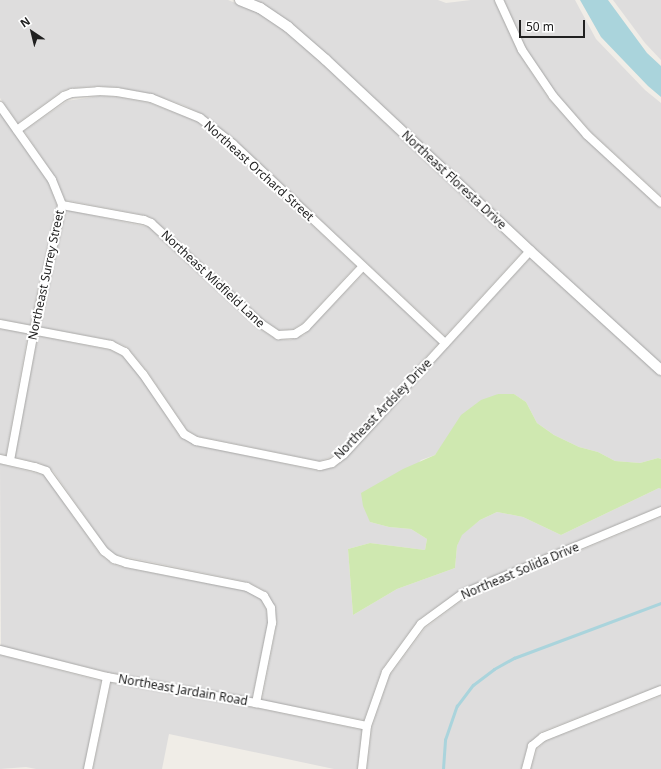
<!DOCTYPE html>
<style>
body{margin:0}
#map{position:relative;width:661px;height:769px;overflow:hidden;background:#f0ede7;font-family:"Noto Sans",sans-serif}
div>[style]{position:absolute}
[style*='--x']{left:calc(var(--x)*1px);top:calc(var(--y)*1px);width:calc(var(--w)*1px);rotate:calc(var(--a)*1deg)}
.residential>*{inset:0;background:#dedddd}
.grass>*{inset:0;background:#cfe8b0}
.water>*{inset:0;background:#aad4dc}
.stream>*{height:2.5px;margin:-1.25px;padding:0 1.25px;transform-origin:1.25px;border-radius:1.25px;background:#aad4dc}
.roads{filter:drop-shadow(0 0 1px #a4a4a4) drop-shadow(0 0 1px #a4a4a4)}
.minor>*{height:8px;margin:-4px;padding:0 4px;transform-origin:4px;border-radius:4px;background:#fff}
.tertiary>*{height:10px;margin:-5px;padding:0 5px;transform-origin:5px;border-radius:5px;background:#fff}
span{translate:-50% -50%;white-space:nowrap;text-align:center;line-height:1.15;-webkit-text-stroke:4px #fff;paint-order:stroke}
.street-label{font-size:12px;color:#202020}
.north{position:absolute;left:12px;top:12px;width:40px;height:40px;-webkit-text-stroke:3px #fff;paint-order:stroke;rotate:325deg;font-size:11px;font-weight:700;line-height:16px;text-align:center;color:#202020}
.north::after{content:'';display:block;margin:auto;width:14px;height:18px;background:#202020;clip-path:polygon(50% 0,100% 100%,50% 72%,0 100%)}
.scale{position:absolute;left:519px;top:20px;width:66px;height:18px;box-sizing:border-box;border:2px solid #202020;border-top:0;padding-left:5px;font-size:12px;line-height:14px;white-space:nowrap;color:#202020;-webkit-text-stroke:3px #fff;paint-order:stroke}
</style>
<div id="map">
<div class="residential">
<i style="clip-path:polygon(0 0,228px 0,258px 12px,285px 31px,324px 63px,523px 251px,445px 336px,236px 141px,202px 114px,183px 105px,152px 94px,116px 87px,98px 86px,71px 88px,62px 91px,18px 123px,0 98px)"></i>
<i style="clip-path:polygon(253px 0,438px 0,446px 3px,471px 0,494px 0,518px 52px,549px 99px,585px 138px,661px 209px,661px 364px,533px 247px,329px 56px,291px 23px)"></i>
<i style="clip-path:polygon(504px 0,575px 0,596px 39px,645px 90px,661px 103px,661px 196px,591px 132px,556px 93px,526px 48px)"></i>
<i style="clip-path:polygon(613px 0,661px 0,661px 60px,645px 43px)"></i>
<i style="clip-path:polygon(99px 96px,117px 97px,150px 103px,198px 122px,230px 148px,356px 266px,303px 323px,293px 329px,279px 330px,263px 320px,152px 218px,144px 215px,65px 200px,56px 178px,24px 131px,67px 101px)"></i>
<i style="clip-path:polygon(0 113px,48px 182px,57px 205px,30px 325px,0 319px)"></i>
<i style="clip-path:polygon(66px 210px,149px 227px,257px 327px,277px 340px,290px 340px,304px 335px,364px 273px,439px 343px,340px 450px,329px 458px,319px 461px,197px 436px,187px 430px,147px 371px,127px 347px,111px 340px,40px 327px)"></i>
<i style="clip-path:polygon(530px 258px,661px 376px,661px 459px,658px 458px,640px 463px,615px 461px,598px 452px,579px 447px,554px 435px,537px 423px,526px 402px,514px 394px,498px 394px,444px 443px,435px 455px,421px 460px,370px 522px,389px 527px,411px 529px,427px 539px,425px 550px,370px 543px,348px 549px,353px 615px,397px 589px,455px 568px,457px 546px,461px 535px,480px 520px,497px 512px,523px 517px,561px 535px,659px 488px,661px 489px,661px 506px,460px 590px,418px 620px,382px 669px,364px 720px,262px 700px,277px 623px,275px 607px,267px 592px,248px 582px,116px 555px,107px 548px,53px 471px,42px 464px,15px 457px,38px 336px,110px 350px,123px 356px,140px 376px,180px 437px,195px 445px,319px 471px,335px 467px,347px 457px)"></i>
<i style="clip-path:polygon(0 329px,28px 334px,6px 455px,0 454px)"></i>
<i style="clip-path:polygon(0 464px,44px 475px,100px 554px,112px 564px,126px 568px,247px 591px,261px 599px,266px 609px,268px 622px,252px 698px,107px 672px,1px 646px)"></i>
<i style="clip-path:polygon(661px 517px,661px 685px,541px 732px,528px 744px,521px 769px,367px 769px,372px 727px,390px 675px,425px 628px,464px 599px)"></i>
<i style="clip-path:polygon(0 655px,101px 681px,84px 769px,36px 769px,26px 767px,0 769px)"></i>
<i style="clip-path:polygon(111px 683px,256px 708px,362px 730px,357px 769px,334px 769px,169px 734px,162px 769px,93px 769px)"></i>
<i style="clip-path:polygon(661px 696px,661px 769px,531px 769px,537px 749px,546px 741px)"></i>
</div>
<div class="grass">
<i style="clip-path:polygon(498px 394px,514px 394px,526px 402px,537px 423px,554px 435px,579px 447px,598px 452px,615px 461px,640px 463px,658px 458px,661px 459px,661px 489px,659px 488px,561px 535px,523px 517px,497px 512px,480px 520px,462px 535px,457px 546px,455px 568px,397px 589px,353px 615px,348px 549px,370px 543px,425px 550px,427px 539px,411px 529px,389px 527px,370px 522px,363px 506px,361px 493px,403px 469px,435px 455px,461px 415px,481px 400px)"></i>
</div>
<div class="water">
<i style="clip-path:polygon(580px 0,608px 0,647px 53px,661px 66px,661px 97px,648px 86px,601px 37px)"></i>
</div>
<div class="stream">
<i style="--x:443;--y:769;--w:29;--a:-86"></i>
<i style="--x:445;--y:740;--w:36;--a:-71"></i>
<i style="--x:457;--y:706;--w:26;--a:-53"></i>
<i style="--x:473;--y:685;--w:26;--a:-37"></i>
<i style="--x:494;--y:669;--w:23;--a:-29"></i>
<i style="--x:514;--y:658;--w:157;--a:-20.5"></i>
</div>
<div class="roads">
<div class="minor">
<i style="--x:499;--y:0;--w:55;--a:65.3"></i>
<i style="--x:522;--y:50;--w:55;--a:56"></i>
<i style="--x:553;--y:96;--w:52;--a:48.9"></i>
<i style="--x:587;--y:135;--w:100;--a:42.6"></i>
<i style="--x:0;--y:106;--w:90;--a:54.9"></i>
<i style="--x:52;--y:180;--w:27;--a:68"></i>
<i style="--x:62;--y:205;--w:129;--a:102.5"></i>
<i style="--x:34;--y:331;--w:132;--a:100.5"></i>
<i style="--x:17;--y:130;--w:58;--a:-35.9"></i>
<i style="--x:64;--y:96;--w:9;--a:-21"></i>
<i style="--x:72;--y:93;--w:26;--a:-4"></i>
<i style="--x:98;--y:91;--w:19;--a:3"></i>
<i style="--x:117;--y:92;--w:35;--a:10"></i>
<i style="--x:151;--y:98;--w:53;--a:22.2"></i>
<i style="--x:200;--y:118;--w:42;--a:38.2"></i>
<i style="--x:233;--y:144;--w:291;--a:43.2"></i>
<i style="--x:62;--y:205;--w:83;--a:10.4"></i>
<i style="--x:144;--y:220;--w:8;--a:23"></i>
<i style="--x:151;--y:223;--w:148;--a:42.5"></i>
<i style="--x:260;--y:323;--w:22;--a:34"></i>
<i style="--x:278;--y:335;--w:17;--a:-3"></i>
<i style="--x:295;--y:334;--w:13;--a:-32"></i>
<i style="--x:306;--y:327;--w:83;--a:-46.9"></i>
<i style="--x:0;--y:324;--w:113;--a:10.7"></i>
<i style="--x:111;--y:345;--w:16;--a:27"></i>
<i style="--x:125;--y:352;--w:28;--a:51"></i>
<i style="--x:143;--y:374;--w:73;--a:55.7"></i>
<i style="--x:184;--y:434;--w:14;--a:30"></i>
<i style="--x:196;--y:441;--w:126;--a:11.4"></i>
<i style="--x:320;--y:466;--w:12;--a:-14"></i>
<i style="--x:332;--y:463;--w:15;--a:-37"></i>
<i style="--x:344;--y:454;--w:275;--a:-47.5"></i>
<i style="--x:0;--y:459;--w:36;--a:13"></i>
<i style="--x:35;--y:467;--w:12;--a:20"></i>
<i style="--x:46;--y:471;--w:99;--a:54.1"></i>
<i style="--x:104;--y:551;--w:13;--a:39"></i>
<i style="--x:114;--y:559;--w:13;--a:18"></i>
<i style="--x:126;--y:563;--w:123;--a:11.2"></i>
<i style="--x:247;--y:587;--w:19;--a:28"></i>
<i style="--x:264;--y:596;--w:14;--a:60"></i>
<i style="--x:271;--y:608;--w:15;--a:86"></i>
<i style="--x:272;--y:623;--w:82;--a:101.3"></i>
<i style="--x:0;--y:650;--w:110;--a:14.2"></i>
<i style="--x:107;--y:677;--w:151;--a:9.9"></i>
<i style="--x:256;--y:703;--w:113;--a:11.7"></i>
<i style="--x:88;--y:769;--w:94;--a:-78.3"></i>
<i style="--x:362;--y:769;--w:43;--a:-83.4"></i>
<i style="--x:367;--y:726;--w:57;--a:-70.6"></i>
<i style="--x:386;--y:672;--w:59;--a:-53.9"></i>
<i style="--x:421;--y:624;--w:51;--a:-36.2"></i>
<i style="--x:462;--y:594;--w:216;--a:-22.6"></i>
<i style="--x:526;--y:769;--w:24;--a:-75"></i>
<i style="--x:532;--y:746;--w:14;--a:-39"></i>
<i style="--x:543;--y:737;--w:127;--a:-21.7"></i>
</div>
<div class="tertiary">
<i style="--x:240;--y:0;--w:22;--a:22"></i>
<i style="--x:260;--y:8;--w:34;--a:34"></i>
<i style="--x:288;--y:27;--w:50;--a:41"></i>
<i style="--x:326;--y:60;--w:279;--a:43.1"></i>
<i style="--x:530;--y:251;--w:177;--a:42.3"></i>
</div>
</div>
<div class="street-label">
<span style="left:259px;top:171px;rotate:42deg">Northeast Orchard Street</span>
<span style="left:454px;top:180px;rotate:43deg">Northeast Floresta Drive</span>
<span style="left:46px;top:275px;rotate:-78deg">Northeast Surrey Street</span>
<span style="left:213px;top:279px;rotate:43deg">Northeast Midfield Lane</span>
<span style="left:383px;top:409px;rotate:-46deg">Northeast Ardsley Drive</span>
<span style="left:520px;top:571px;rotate:-23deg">Northeast Solida Drive</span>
<span style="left:183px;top:690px;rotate:10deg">Northeast Jardain Road</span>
</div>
<div class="north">N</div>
<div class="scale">50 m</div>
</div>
